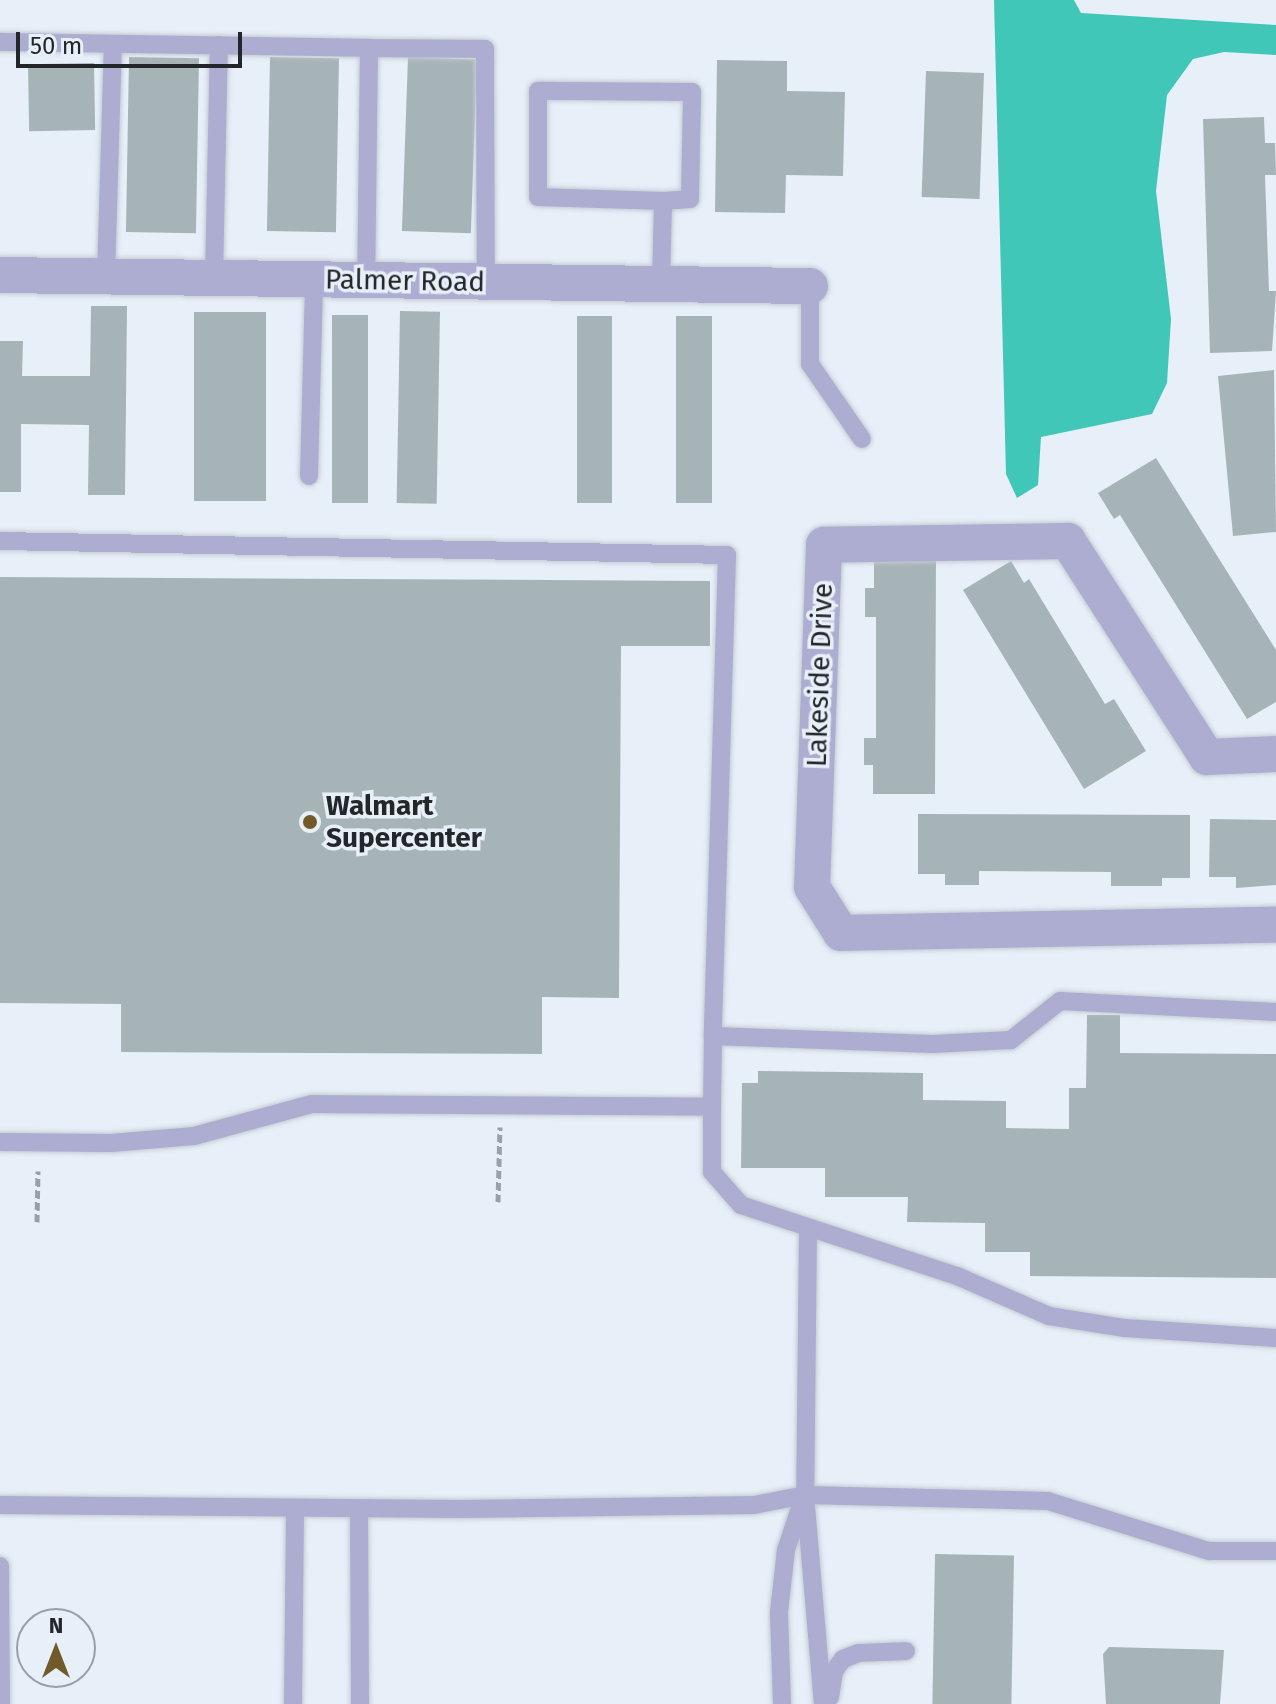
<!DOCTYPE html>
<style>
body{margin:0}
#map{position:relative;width:1276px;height:1704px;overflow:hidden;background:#e7eff8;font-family:"Fira Sans",sans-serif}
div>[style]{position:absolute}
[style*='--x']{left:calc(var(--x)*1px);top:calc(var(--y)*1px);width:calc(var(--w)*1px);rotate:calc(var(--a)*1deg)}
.water>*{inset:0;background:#40c7b7}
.building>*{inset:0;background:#a7b4b7;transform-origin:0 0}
.path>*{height:5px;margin-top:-2.5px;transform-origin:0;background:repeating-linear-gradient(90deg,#9aa0a7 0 8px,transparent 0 12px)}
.roads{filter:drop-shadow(0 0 2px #c4cbd3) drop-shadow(0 0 2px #c4cbd3)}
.service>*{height:18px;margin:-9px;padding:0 9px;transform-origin:9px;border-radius:9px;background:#acadd1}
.minor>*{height:36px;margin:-18px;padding:0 18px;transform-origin:18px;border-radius:18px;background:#acadd1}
.dots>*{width:22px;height:22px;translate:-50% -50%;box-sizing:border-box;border:4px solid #e7eff8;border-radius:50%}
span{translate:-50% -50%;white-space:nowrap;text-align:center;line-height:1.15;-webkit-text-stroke:7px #e7eff8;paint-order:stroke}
.street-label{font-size:28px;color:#24272a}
.poi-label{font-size:28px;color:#24272a;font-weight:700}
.left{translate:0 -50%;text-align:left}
.north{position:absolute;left:16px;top:1608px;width:80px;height:80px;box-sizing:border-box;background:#e7eff8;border:2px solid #999fa6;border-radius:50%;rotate:0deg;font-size:22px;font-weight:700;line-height:32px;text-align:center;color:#24272a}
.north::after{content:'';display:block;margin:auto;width:28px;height:36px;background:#715a2a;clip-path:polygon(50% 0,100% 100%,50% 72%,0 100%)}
.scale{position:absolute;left:16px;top:32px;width:226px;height:36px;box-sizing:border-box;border:4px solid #24272a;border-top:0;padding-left:10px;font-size:24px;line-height:28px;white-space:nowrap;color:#24272a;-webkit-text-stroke:6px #e7eff8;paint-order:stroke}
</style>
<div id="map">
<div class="water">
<i style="clip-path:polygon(994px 0,1074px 0,1081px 13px,1276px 25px,1276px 55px,1224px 52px,1193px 59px,1167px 95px,1156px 191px,1171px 319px,1167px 383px,1152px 414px,1041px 437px,1038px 485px,1017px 498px,1006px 474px)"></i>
</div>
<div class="building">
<i style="left:129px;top:57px;width:70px;height:175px;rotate:1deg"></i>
<i style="left:270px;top:57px;width:69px;height:174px;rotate:1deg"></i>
<i style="left:408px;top:57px;width:69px;height:174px;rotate:2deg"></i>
<i style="clip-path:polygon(717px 60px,787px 61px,787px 91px,845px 92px,843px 176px,786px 175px,785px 213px,715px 212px)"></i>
<i style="left:94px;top:63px;width:67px;height:66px;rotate:89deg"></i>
<i style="left:926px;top:71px;width:58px;height:126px;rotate:2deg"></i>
<i style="clip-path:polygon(1264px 117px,1265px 143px,1275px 143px,1276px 175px,1265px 175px,1269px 291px,1276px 291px,1272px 351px,1210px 353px,1203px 119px)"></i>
<i style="clip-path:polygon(91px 306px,127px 306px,125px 495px,88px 495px,89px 425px,21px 424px,21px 492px,0 492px,0 341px,23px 341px,22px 376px,90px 376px)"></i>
<i style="left:400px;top:311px;width:40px;height:192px;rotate:1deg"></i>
<i style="left:194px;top:312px;width:72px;height:189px"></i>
<i style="left:332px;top:315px;width:36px;height:188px"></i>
<i style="left:577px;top:316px;width:35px;height:187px"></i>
<i style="left:676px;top:316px;width:36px;height:187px"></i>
<i style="clip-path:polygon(1274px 370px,1276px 532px,1233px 536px,1218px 376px)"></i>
<i style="clip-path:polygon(1156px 458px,1276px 650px,1276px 702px,1247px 719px,1120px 515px,1114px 519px,1098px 493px)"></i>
<i style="clip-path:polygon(874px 560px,936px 560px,935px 794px,873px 794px,873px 765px,864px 765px,864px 738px,876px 738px,876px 617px,865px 617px,865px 588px,874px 588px)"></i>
<i style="clip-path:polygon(1011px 561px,1024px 583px,1029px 579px,1105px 704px,1114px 699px,1146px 751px,1084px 789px,963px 590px)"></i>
<i style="clip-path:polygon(0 577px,710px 581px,710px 646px,621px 646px,619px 998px,542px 997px,542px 1054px,121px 1052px,121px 1004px,0 1003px)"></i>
<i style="clip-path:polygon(918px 814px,1190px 815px,1190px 878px,1162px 878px,1162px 886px,1111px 886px,1111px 872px,979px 871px,979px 885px,945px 885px,945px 874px,918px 874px)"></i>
<i style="clip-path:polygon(1210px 819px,1276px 820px,1276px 885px,1236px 888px,1236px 877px,1209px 877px)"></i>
<i style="clip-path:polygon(1087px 1015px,1120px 1015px,1120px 1053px,1276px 1054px,1276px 1278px,1030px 1276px,1030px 1252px,985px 1252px,985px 1223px,907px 1222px,908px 1197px,825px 1197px,825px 1168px,741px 1168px,742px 1083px,758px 1083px,758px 1071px,923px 1073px,923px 1100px,1006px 1101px,1006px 1128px,1069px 1129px,1069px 1088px,1086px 1088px)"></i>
<i style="left:935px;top:1554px;width:79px;height:150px;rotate:1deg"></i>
<i style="clip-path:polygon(1109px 1647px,1224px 1650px,1220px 1704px,1106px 1704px,1103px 1654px)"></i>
</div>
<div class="path">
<i style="--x:498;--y:1202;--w:75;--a:-88.5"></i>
<i style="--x:37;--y:1222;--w:51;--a:-88.9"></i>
</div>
<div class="roads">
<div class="service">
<i style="--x:0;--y:42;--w:369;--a:0.9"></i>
<i style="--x:369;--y:48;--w:233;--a:90.7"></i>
<i style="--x:369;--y:48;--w:116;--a:0.5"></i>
<i style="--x:485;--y:49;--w:233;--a:89.8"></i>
<i style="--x:106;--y:277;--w:233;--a:-88.3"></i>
<i style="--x:214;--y:278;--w:233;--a:-88.8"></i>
<i style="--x:661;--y:284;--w:83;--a:-88.6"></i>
<i style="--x:663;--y:201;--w:27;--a:-4"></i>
<i style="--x:690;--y:199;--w:107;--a:-88.9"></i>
<i style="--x:692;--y:92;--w:154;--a:-179.6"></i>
<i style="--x:538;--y:91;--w:106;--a:90"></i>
<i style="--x:538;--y:197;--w:125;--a:1.8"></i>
<i style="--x:810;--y:286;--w:78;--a:90"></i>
<i style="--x:810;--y:364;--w:91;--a:55.3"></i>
<i style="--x:309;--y:476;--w:197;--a:-88.5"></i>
<i style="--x:0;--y:541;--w:727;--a:1.1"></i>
<i style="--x:727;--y:555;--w:481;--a:91.7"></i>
<i style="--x:1276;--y:1012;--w:216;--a:-177.1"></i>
<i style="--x:1060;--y:1001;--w:63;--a:141.5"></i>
<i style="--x:1011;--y:1040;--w:79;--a:177.1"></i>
<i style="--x:932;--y:1044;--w:219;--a:-177.9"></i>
<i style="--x:713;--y:1036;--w:71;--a:90.8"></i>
<i style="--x:712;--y:1107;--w:65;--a:90"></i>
<i style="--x:712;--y:1172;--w:44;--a:48.7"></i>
<i style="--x:741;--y:1205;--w:227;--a:18.2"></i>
<i style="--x:957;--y:1276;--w:100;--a:23.5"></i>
<i style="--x:1049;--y:1316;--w:77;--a:9"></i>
<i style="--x:1125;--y:1328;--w:151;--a:3.8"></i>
<i style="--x:0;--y:1142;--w:111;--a:0.5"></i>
<i style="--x:111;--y:1143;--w:83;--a:-4.8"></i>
<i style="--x:194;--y:1136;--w:122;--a:-15.2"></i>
<i style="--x:312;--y:1104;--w:400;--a:0.4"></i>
<i style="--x:808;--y:1228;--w:267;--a:90.6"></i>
<i style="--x:805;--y:1495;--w:210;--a:85.1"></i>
<i style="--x:0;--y:1505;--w:460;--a:0.5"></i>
<i style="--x:460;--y:1509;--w:294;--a:-0.8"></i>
<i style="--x:754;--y:1505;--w:52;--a:-11.1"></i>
<i style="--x:805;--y:1495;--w:243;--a:1.4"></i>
<i style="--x:1048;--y:1501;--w:169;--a:17.3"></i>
<i style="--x:1209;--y:1551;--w:67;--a:0"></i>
<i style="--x:359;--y:1509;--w:195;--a:89.7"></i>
<i style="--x:0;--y:1566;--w:138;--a:89.6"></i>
<i style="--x:830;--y:1697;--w:26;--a:-81"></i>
<i style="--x:834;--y:1671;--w:15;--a:-53"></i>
<i style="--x:843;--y:1659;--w:17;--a:-21"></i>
<i style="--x:859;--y:1653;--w:47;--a:-2.4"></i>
<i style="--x:293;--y:1704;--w:196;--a:-89.4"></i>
<i style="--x:782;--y:1704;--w:92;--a:-91.9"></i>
<i style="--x:779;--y:1612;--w:62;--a:-83.6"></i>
<i style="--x:786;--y:1550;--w:47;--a:-71.6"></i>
</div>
<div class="minor">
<i style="--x:0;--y:275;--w:810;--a:0.78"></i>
<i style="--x:1276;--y:754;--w:69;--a:177.5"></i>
<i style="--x:1207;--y:757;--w:257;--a:-122.8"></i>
<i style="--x:1068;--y:541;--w:244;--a:179.1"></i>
<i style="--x:824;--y:545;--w:342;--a:92"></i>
<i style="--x:812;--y:887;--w:54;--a:57.8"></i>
<i style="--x:841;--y:933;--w:435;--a:-1.1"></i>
</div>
</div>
<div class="dots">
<i style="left:310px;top:822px;background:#715a2a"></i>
</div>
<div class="street-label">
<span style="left:405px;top:281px;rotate:1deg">Palmer Road</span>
<span style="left:820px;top:675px;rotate:-88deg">Lakeside Drive</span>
</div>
<div class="poi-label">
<span class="left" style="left:326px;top:822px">Walmart<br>Supercenter</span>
</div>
<div class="north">N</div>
<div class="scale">50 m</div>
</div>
